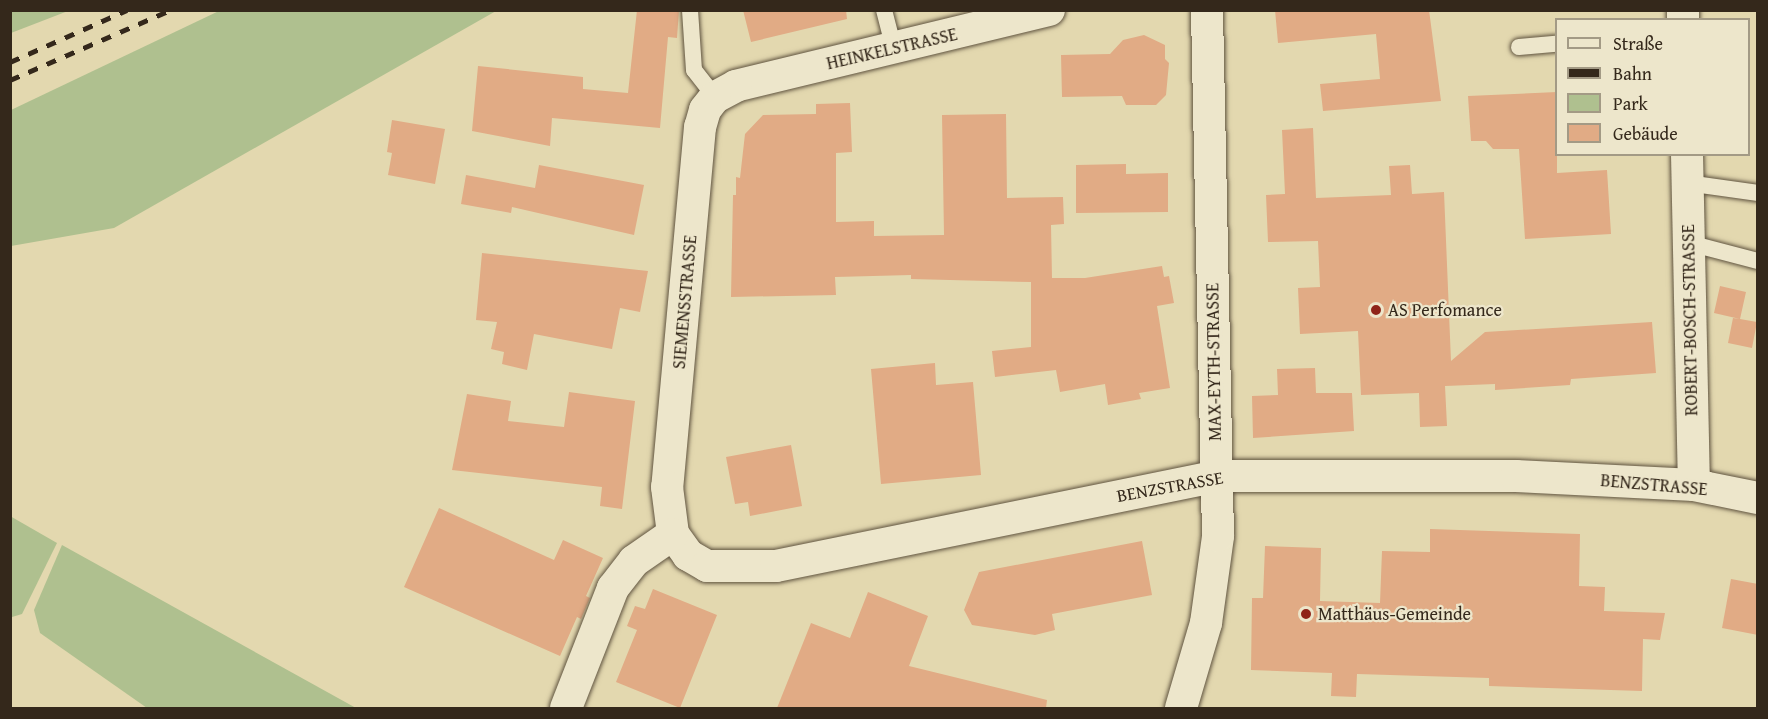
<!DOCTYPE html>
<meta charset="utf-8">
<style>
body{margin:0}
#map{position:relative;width:1768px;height:719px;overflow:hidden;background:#e3d8af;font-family:"Gentium Book Plus",serif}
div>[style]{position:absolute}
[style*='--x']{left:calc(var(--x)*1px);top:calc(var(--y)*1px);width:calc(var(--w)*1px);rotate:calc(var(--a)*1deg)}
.green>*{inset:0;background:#afc08f}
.building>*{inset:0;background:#e1ab85}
.roads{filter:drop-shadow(0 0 2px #605440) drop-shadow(0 0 2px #605440)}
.lane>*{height:16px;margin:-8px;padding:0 8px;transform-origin:8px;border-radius:8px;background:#ede6cb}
.street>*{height:32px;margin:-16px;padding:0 16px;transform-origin:16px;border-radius:16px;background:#ede6cb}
.rail>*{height:4.5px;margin-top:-2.25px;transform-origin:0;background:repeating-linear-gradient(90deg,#34281b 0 10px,transparent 0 20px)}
.dots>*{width:16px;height:16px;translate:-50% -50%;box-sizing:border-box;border:3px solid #ede6cb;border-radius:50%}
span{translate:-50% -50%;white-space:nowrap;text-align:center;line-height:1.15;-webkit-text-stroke:4.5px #ede6cb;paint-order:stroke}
.street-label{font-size:18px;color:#34281b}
.poi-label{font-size:18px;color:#34281b}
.left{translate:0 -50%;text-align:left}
.frame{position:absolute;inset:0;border:12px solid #34281b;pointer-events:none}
.legend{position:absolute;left:1555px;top:18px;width:195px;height:138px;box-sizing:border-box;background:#ede6cb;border:2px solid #a39a85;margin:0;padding:8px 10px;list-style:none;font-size:18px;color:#34281b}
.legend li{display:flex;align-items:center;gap:12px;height:30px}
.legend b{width:30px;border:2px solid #a39a85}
</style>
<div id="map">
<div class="green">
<i style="clip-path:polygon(11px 10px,68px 10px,68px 11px,11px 33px)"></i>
<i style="clip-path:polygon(221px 10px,496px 11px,114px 228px,11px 246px,11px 110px)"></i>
<i style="clip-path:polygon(10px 516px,57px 543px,22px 614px,12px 617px)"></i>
<i style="clip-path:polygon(62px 545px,356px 708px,147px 708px,40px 633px,34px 610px)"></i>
</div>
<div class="building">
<i style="clip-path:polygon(637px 10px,679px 10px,677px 38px,668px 37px,660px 128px,552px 118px,550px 146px,472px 131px,478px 66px,583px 77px,583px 89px,628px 93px)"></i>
<i style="clip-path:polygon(743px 10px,846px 10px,847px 19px,751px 42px)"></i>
<i style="clip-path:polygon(1275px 10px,1429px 10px,1441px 101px,1323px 111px,1320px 84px,1380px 79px,1376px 34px,1278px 43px)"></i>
<i style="clip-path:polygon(1144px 35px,1165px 45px,1165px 59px,1169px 63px,1166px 95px,1156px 105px,1126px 105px,1122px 96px,1062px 97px,1061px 55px,1110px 54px,1123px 40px)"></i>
<i style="clip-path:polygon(1557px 92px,1557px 173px,1607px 170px,1611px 234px,1525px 239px,1519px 149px,1493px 149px,1486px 141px,1471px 141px,1468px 96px)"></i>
<i style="clip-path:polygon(850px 103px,852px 152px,836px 153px,836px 222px,874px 221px,874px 236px,944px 235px,942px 115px,1006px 114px,1007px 198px,1063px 197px,1064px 224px,1051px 225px,1052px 278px,1085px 278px,1162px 266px,1164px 277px,1169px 276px,1174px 303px,1157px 306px,1170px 388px,1139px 393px,1141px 399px,1108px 405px,1105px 384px,1060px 392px,1056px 370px,995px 377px,992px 351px,1031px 347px,1031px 282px,911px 279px,911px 275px,835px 277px,836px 295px,731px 297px,733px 195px,736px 195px,736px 177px,740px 178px,745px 134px,763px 115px,816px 114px,816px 104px)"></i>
<i style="clip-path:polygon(392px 120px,445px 129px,435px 184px,388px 175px,392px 153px,387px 152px)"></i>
<i style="clip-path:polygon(1313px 128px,1316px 198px,1391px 195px,1389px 166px,1410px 165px,1412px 194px,1444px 192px,1451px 361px,1485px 332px,1652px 322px,1656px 373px,1571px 379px,1570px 385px,1495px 390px,1495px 384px,1445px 386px,1447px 426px,1420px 427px,1419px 393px,1361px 395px,1358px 331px,1300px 334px,1298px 288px,1320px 287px,1318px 241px,1268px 242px,1266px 195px,1285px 194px,1282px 130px)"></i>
<i style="clip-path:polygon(1126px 164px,1126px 174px,1168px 173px,1168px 212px,1076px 213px,1076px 165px)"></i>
<i style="clip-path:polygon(539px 165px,644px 185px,634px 235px,512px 207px,511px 213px,461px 204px,466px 175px,535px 188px)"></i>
<i style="clip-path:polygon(482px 253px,648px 271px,640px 312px,620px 308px,612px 349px,534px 334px,527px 370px,502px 364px,504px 352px,491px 349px,497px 322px,476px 320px)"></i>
<i style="clip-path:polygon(1720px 286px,1746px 292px,1740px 319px,1757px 322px,1752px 348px,1728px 343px,1733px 318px,1740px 319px,1714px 313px)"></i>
<i style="clip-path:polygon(935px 363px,936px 385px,973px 382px,981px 475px,881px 484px,871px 369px)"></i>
<i style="clip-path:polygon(1315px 368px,1316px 393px,1352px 393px,1354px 431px,1253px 438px,1252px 396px,1278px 395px,1277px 369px)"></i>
<i style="clip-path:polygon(569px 392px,635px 401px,622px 509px,600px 506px,602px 487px,452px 470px,467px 394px,511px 401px,508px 421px,564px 427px)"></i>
<i style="clip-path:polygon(791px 445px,802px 506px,750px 516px,748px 502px,735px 504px,726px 457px)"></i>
<i style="clip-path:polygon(439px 508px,554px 560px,563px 540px,603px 558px,586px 596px,590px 598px,581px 619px,577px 617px,560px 656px,404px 587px)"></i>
<i style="clip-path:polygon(1430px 529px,1580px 534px,1579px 586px,1605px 587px,1604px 611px,1665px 613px,1660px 640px,1643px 639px,1642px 691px,1489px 686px,1489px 678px,1357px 674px,1356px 697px,1331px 696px,1332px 673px,1251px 670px,1252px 598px,1263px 598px,1265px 546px,1321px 548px,1320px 601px,1380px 603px,1382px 551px,1430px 552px)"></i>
<i style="clip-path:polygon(1142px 541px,1152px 595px,1052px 614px,1055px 630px,1035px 635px,972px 625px,964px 610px,979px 572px)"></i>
<i style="clip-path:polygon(1731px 579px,1758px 584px,1758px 635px,1722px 628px)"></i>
<i style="clip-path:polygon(653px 589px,717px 615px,680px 708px,616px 682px,637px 630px,627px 626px,635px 606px,645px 609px)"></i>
<i style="clip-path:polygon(868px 592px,928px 616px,909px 666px,1047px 700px,1046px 708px,777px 708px,811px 623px,850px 638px)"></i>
</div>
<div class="roads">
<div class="lane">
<i style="--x:690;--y:10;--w:60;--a:86.2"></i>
<i style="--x:694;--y:70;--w:34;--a:52"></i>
<i style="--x:884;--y:10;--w:40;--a:75.6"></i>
<i style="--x:1519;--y:47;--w:37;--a:-5"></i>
<i style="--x:1687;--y:183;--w:72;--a:8"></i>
<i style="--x:1689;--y:243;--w:71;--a:14.6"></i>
</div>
<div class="street">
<i style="--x:1049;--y:10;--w:322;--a:166.4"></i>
<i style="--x:736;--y:86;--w:24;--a:152"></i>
<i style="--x:715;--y:97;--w:16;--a:128"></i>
<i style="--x:705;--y:110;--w:18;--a:106"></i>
<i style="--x:700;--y:127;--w:362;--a:95.2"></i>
<i style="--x:667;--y:487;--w:47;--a:82.7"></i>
<i style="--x:673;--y:534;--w:26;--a:54"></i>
<i style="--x:688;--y:555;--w:22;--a:30"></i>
<i style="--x:707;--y:566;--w:69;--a:0"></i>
<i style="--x:776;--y:566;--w:450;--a:-11.5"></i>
<i style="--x:1217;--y:476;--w:299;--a:0"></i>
<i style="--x:1516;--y:476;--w:178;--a:2.9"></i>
<i style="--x:1694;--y:485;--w:65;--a:11.5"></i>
<i style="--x:1683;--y:10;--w:10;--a:90"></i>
<i style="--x:1687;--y:154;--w:331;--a:88.8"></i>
<i style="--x:566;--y:708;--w:129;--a:-68.6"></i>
<i style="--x:613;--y:588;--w:34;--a:-52"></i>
<i style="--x:634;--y:561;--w:47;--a:-34.7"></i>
<i style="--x:1181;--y:708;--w:89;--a:-73.6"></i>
<i style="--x:1206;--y:623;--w:88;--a:-82.1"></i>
<i style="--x:1218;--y:536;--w:526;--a:-91.2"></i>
</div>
</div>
<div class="rail">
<i style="--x:10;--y:62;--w:128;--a:-24"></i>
<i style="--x:10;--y:80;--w:175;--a:-23.6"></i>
</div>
<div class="dots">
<i style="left:1376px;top:310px;background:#8f2418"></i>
<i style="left:1306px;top:614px;background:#8f2418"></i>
</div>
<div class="street-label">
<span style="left:892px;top:49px;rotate:-13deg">HEINKELSTRASSE</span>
<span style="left:685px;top:302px;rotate:-85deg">SIEMENSSTRASSE</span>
<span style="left:1690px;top:320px;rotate:-91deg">ROBERT-BOSCH-STRASSE</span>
<span style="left:1214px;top:362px;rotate:-91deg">MAX-EYTH-STRASSE</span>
<span style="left:1654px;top:485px;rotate:5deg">BENZSTRASSE</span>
<span style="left:1170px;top:487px;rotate:-10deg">BENZSTRASSE</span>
</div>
<div class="poi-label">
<span class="left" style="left:1388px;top:310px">AS Perfomance</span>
<span class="left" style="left:1318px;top:614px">Matthäus-Gemeinde</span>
</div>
<div class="frame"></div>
<ul class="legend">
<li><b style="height:8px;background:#ede6cb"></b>Straße</li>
<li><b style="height:8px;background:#34281b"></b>Bahn</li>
<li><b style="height:16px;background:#afc08f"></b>Park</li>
<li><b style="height:16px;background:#e1ab85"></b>Gebäude</li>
</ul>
</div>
